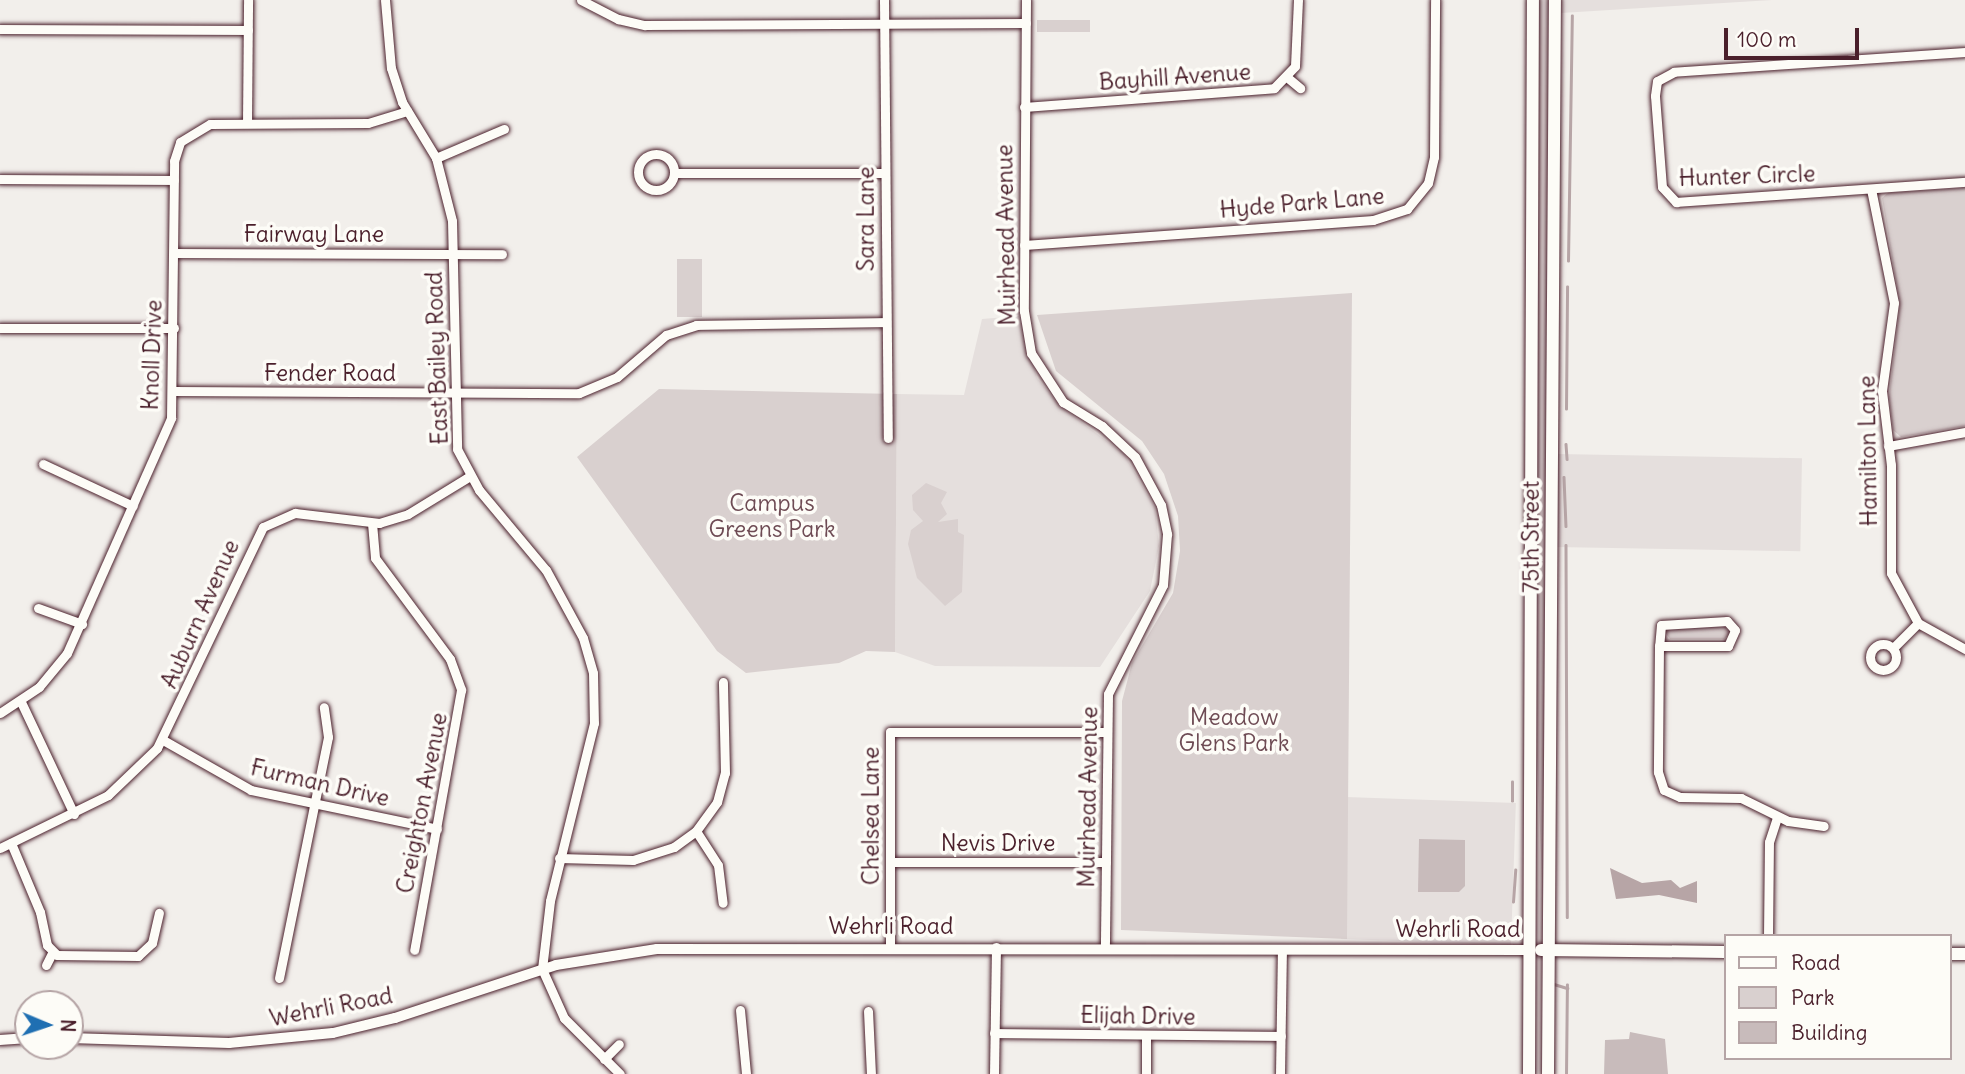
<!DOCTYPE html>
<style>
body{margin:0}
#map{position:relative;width:1965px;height:1074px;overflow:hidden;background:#f2efeb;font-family:Delius,sans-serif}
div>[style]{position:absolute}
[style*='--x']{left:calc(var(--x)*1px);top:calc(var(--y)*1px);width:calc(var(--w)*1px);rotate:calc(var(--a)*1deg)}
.built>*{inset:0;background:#e5dfdd;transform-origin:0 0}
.green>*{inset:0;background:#d9d0cf;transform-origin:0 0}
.water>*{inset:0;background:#b7a5a6}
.stream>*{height:2.5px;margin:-1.25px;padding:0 1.25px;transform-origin:1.25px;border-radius:1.25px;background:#b7a5a6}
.building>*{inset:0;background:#c8bbbb}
.roads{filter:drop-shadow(0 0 2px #4a1f2b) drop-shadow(0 0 2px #4a1f2b)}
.minor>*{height:9px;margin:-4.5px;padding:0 4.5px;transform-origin:4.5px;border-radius:4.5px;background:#fdfcf7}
.minor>.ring{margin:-4.5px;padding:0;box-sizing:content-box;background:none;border:9px solid #fdfcf7;border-radius:50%}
.tertiary>*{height:10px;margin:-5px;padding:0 5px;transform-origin:5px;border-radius:5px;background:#fdfcf7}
.secondary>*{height:12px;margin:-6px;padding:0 6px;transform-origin:6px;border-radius:6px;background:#fdfcf7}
span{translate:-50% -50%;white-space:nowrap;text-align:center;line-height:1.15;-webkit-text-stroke:7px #fdfcf7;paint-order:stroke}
.street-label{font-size:23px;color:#4a1f2b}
.park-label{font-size:23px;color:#6e4b54}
.legend{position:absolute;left:1724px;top:934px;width:228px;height:126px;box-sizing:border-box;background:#fdfcf7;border:2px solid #b5a4a5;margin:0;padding:9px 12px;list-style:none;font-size:21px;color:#4a1f2b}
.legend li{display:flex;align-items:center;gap:14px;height:35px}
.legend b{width:35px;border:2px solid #b5a4a5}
.north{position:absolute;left:14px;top:990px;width:70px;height:70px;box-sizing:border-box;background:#fdfcf7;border:2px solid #b5a4a5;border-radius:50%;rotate:92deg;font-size:19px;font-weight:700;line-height:28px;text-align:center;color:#4a1f2b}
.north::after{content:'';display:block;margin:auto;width:24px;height:32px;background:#1f6fb2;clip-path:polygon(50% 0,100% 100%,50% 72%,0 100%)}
.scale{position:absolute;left:1724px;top:28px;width:135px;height:32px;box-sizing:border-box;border:4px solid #4a1f2b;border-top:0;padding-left:9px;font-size:21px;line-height:24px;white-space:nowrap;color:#4a1f2b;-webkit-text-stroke:5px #fdfcf7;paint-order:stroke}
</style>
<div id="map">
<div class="built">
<i style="clip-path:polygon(1561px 0,1772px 0,1561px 13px)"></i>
<i style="clip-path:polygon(1019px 316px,1037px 378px,1061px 407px,1124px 454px,1155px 508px,1159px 546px,1150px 591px,1100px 667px,935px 666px,895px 652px,897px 394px,964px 395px,982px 319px)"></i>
<i style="left:1558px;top:454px;width:244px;height:93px;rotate:1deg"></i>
<i style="left:1346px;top:797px;width:170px;height:142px;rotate:2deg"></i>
</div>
<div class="green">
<i style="clip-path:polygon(1538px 0,1549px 0,1550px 13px,1544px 929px,1537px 756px)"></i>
<i style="left:1090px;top:20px;width:12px;height:53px;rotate:90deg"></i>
<i style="clip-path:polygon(1965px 188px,1965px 426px,1901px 437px,1893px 430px,1889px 397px,1900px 304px,1882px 198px,1888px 193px)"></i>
<i style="left:702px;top:259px;width:58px;height:25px;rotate:90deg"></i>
<i style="clip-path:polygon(1352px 293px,1347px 939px,1121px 930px,1122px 701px,1132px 663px,1173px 593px,1180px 551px,1178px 516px,1164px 474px,1142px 441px,1056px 371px,1037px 315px)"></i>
<i style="clip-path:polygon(659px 389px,897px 394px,895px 652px,866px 651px,839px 663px,746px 673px,717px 651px,577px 457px)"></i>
<i style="clip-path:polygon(926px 483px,947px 492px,941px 503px,947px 514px,938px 522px,958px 519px,958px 532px,964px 535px,962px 592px,945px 606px,917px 578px,908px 544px,911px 530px,923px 521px,913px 510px,912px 495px)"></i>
<i style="clip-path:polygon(1672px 627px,1725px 627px,1730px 634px,1724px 639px,1670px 639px,1665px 632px)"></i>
</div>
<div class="water">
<i style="clip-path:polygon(1610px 868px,1642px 883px,1671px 880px,1680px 888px,1697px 881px,1697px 903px,1659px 895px,1616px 899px)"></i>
</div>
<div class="stream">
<i style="--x:1568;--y:261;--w:245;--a:-89.1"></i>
<i style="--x:1566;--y:409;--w:122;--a:-89.5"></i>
<i style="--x:1566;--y:444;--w:15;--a:86"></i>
<i style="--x:1564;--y:477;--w:49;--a:87.7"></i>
<i style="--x:1566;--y:545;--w:372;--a:89.8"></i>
<i style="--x:1512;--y:801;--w:19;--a:-90"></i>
<i style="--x:1513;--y:902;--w:32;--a:-86"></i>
<i style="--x:1554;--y:984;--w:14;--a:17"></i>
<i style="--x:1566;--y:1074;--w:89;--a:-89.4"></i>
</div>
<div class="building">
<i style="clip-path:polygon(1419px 839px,1465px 840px,1465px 886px,1459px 892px,1418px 892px)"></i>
<i style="clip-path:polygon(1630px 1032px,1665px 1039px,1668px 1074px,1604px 1074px,1605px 1040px,1629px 1039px)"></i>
</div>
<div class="roads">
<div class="minor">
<i style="--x:385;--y:0;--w:68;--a:85"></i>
<i style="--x:391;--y:68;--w:36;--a:72"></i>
<i style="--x:402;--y:102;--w:66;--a:58.7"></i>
<i style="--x:436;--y:158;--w:65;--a:75.7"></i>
<i style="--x:452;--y:221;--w:228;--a:88.7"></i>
<i style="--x:457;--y:449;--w:47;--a:61.8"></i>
<i style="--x:479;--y:490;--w:104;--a:50.1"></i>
<i style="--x:546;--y:570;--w:77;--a:61.4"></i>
<i style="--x:583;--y:638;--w:36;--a:74"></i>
<i style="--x:593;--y:673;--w:50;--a:88.9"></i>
<i style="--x:594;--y:723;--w:183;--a:103.9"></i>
<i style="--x:550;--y:901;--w:68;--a:96.7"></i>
<i style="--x:542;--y:969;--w:54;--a:65.8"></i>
<i style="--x:564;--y:1018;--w:79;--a:45"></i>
<i style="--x:581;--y:0;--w:42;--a:27.2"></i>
<i style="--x:618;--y:19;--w:28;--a:13"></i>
<i style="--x:645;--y:25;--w:381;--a:-0.3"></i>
<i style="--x:884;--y:0;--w:438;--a:89.5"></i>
<i style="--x:1026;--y:0;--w:311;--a:90.4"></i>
<i style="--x:1024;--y:311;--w:43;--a:80.5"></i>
<i style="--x:1031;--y:353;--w:59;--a:56.9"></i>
<i style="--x:1063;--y:402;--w:46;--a:31.6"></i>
<i style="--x:1102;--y:426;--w:45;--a:43.2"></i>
<i style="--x:1135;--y:457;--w:55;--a:61.6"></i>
<i style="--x:1161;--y:505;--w:30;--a:78"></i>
<i style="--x:1167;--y:534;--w:51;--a:94.5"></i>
<i style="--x:1163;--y:585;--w:122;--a:116.8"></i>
<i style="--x:1108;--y:694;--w:254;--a:90.7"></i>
<i style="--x:0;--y:29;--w:248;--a:0.2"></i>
<i style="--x:1965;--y:52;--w:292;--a:176.1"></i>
<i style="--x:1674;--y:72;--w:19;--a:152"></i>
<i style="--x:1657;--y:81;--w:15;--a:98"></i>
<i style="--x:1655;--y:96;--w:91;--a:85.6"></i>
<i style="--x:1662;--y:187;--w:21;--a:47"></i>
<i style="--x:1676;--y:202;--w:290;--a:-4"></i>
<i style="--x:1288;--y:78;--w:16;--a:40"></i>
<i style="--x:1024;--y:107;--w:251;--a:-4.3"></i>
<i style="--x:1274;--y:88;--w:30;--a:-46"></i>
<i style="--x:1295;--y:66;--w:66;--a:-87.4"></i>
<i style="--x:247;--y:123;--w:123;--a:-89.5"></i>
<i class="ring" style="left:638px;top:154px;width:27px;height:27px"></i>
<i style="--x:436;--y:158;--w:74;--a:-23.1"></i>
<i style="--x:675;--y:173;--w:210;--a:0"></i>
<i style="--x:0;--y:179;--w:174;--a:0.3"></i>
<i style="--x:1871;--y:189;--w:116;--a:78.6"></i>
<i style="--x:1894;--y:303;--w:89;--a:97.8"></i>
<i style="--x:1882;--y:391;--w:75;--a:83.1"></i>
<i style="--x:1891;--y:465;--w:108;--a:90"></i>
<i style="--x:1891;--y:573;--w:57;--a:61.6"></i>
<i style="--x:1918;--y:623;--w:54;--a:29"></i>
<i style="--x:1024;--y:245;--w:350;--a:-4.1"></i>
<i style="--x:1373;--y:220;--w:36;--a:-18"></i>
<i style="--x:1407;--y:209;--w:33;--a:-51"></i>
<i style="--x:1428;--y:183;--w:27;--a:-77"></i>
<i style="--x:1434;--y:157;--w:157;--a:-89.6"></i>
<i style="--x:174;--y:253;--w:328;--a:0.2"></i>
<i style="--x:0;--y:328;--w:174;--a:0"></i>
<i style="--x:173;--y:391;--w:406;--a:0.3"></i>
<i style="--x:579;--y:393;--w:41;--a:-22.8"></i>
<i style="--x:617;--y:377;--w:65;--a:-40.6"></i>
<i style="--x:666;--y:335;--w:32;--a:-18"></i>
<i style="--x:696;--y:325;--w:190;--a:-0.9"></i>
<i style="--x:1888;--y:446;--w:78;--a:-10.3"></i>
<i style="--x:43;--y:464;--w:99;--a:25"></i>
<i style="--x:372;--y:523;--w:35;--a:85"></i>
<i style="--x:375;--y:558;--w:126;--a:53.4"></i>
<i style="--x:450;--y:659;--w:33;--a:70"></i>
<i style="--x:461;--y:690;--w:264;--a:100.2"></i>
<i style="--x:38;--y:608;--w:47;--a:20"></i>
<i class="ring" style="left:1870px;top:644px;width:17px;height:17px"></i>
<i style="--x:1659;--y:646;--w:69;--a:0"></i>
<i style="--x:1728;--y:646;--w:17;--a:-66"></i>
<i style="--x:1735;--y:630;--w:12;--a:-132"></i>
<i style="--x:1727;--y:621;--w:66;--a:176.5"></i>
<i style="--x:1661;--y:625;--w:21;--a:95"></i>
<i style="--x:1659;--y:646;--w:126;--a:90.5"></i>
<i style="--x:1658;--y:772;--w:19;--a:72"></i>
<i style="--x:1664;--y:790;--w:17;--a:24"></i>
<i style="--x:1680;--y:797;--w:61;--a:0.9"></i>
<i style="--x:1741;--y:798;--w:52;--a:26.1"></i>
<i style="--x:1788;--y:821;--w:36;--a:8"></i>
<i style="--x:1893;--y:648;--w:35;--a:-45"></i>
<i style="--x:21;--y:702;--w:124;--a:64.7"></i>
<i style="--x:0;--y:713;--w:47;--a:-33.7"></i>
<i style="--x:39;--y:687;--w:44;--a:-50.5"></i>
<i style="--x:67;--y:653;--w:257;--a:-66.1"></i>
<i style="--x:171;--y:418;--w:257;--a:-89.3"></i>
<i style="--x:174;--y:161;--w:20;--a:-72"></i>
<i style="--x:180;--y:142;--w:35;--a:-31"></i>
<i style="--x:210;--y:124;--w:158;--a:-0.4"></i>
<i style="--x:368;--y:123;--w:41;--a:-17.1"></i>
<i style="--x:163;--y:740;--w:101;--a:29.6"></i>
<i style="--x:251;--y:790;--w:190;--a:11.8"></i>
<i style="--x:696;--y:831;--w:40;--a:57.1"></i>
<i style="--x:718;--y:865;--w:38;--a:83"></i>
<i style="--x:11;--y:843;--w:75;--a:67.2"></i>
<i style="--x:40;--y:912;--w:34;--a:78"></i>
<i style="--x:47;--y:945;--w:14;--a:45"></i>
<i style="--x:57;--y:955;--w:81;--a:0.7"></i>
<i style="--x:138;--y:956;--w:19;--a:-43"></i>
<i style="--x:152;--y:943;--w:31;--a:-77"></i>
<i style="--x:0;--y:848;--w:120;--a:-26.1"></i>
<i style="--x:108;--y:795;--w:68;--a:-43.8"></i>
<i style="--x:157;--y:748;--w:245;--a:-64.4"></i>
<i style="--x:263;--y:527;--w:35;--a:-24"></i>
<i style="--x:295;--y:513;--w:85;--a:6.8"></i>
<i style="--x:379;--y:523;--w:30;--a:-17"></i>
<i style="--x:408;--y:514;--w:73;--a:-31.5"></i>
<i style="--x:559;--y:858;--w:74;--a:1.5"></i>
<i style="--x:633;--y:860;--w:43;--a:-17.6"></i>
<i style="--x:674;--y:847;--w:27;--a:-36"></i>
<i style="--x:696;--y:831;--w:36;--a:-54"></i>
<i style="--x:717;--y:802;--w:30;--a:-75"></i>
<i style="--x:725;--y:773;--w:91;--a:-91.3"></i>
<i style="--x:890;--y:862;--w:216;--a:0"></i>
<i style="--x:1768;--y:936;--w:94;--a:-89.4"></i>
<i style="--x:1769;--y:842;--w:26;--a:-72"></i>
<i style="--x:890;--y:947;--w:215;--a:-90"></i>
<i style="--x:890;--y:732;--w:216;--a:0"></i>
<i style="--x:46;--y:965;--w:13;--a:-63"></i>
<i style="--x:279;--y:978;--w:246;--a:-78.5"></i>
<i style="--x:328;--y:737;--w:30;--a:-98"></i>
<i style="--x:740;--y:1010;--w:64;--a:84.6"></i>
<i style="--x:868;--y:1011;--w:63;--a:87.3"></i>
<i style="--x:994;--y:1033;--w:287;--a:0.6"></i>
<i style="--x:604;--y:1059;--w:21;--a:-45"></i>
<i style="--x:994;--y:1074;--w:127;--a:-89.1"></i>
<i style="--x:1146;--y:1074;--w:39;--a:-90"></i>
<i style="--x:1280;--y:1074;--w:125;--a:-89.1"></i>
</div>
<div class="tertiary">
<i style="--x:70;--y:1038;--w:159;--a:1.8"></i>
<i style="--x:229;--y:1043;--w:104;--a:-5.5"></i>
<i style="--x:333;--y:1033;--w:64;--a:-13.6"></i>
<i style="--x:395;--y:1018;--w:169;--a:-18.2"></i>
<i style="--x:556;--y:965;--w:102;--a:-9"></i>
<i style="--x:657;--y:949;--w:873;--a:0.07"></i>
<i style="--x:0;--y:1040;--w:28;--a:-4"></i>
</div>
<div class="secondary">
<i style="--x:1541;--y:950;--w:184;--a:0.6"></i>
<i style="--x:1949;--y:954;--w:16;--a:0"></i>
<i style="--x:1529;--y:1074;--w:1074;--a:-89.79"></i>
<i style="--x:1548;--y:1074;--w:1074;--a:-89.63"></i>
</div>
</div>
<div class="street-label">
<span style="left:1175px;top:77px;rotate:-4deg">Bayhill Avenue</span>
<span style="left:1747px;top:176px;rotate:-2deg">Hunter Circle</span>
<span style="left:1302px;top:203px;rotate:-5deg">Hyde Park Lane</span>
<span style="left:866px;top:219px;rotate:-90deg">Sara Lane</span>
<span style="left:314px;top:234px">Fairway Lane</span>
<span style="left:1006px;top:235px;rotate:-91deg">Muirhead Avenue</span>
<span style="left:152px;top:355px;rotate:-88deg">Knoll Drive</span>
<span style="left:437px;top:358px;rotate:-92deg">East Bailey Road</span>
<span style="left:330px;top:373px">Fender Road</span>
<span style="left:1868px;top:451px;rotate:-91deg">Hamilton Lane</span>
<span style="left:1531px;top:537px;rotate:-90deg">75th Street</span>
<span style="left:200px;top:614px;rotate:-66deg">Auburn Avenue</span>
<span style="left:320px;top:783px;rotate:13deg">Furman Drive</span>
<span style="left:1088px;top:797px;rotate:-89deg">Muirhead Avenue</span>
<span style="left:422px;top:803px;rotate:-79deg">Creighton Avenue</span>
<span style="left:871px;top:816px;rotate:-90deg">Chelsea Lane</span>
<span style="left:998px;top:843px">Nevis Drive</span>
<span style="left:891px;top:926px">Wehrli Road</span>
<span style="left:1458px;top:929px">Wehrli Road</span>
<span style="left:331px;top:1007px;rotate:-11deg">Wehrli Road</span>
<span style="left:1138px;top:1016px;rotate:1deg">Elijah Drive</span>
</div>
<div class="park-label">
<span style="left:772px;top:516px">Campus<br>Greens Park</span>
<span style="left:1234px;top:730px">Meadow<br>Glens Park</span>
</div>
<ul class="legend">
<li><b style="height:9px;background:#fdfcf7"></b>Road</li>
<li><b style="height:19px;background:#d9d0cf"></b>Park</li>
<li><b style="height:19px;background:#c8bbbb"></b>Building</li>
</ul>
<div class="north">N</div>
<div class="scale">100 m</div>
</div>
